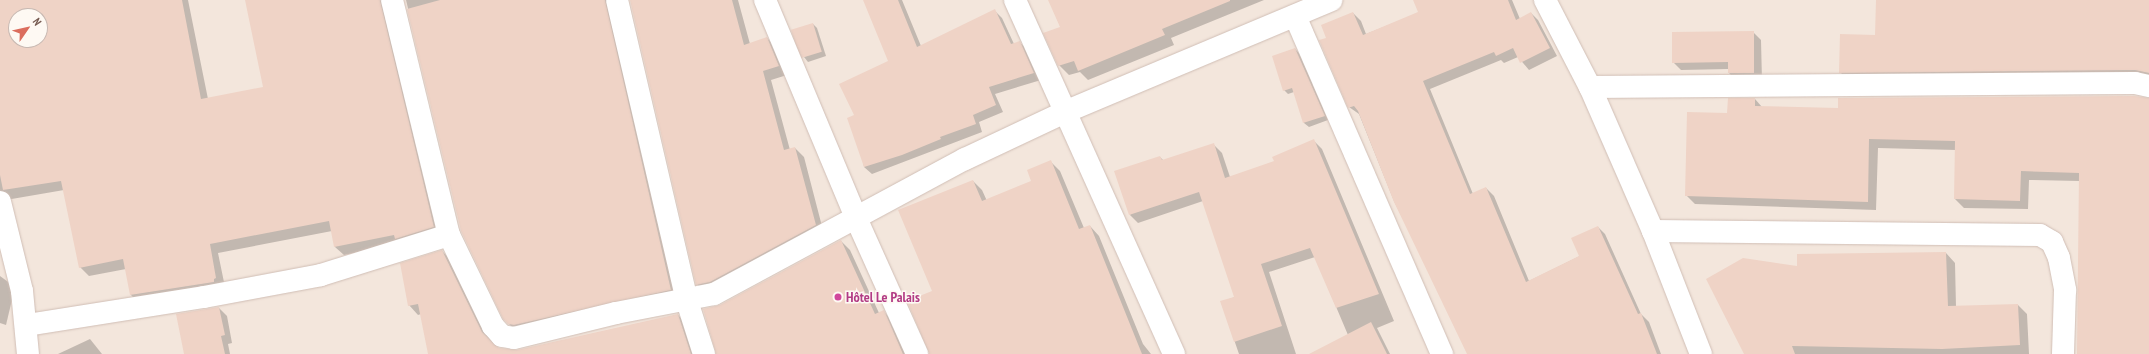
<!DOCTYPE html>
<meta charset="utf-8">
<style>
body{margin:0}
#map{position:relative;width:2149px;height:354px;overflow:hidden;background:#fcf4ed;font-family:"PT Sans Narrow",sans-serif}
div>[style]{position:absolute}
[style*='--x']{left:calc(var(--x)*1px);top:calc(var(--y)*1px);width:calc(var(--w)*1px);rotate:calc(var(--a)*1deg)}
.residential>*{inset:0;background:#f3e6dc}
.shadow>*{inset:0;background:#0003}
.building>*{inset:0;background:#efd3c6;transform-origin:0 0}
.roads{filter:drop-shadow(0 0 1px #d0beb5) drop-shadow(0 0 1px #d0beb5)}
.minor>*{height:22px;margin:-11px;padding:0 11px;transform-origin:11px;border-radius:11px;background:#fff}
.dots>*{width:11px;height:11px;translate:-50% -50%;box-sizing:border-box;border:2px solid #fef9f3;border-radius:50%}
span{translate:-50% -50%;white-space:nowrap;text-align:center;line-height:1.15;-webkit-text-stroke:3px #fef9f3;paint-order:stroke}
.hotel-label{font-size:14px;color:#b23c85;font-weight:700}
.left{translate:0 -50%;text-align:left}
.north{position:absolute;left:8px;top:8px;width:40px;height:40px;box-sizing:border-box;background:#fef9f3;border:1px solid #c8b9b2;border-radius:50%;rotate:56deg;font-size:11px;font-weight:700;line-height:16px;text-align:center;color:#765a50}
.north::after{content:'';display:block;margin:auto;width:14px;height:18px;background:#db6d5d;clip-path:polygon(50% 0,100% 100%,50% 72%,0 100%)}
</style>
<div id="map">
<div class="residential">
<i style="clip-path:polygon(evenodd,0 0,2149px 0,2149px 354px,0 354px,0 0,16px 16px,40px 16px,40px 40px,16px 40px,16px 16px)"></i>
</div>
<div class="shadow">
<i style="clip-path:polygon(evenodd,0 0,188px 0,208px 99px,264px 88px,246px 0,392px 0,442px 235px,344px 255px,335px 247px,332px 231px,218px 253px,225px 287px,140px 304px,131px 295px,126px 269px,89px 276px,80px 267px,64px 190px,0 201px,0 0,16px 16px,40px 16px,40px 40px,16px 40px,16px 16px)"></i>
<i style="clip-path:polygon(406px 0,619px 0,680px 298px,518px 333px,509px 324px,462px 230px)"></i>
<i style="clip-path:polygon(631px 0,738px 0,750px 44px,767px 38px,776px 47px,787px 75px,771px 80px,790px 150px,795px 148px,804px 157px,824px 234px,706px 293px,697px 284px)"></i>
<i style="clip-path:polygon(864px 0,902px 0,921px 46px,995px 11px,1002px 18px,1014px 44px,1019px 42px,1027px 49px,1041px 80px,995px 94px,1003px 112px,979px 122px,982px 132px,872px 174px,864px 167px,856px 116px,889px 61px)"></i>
<i style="clip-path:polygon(1049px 0,1264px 0,1171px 38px,1174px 45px,1088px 80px,1080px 72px,1069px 75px,1059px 65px,1061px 28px)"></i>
<i style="clip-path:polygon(1424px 0,1512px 0,1520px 19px,1531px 13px,1538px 20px,1557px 56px,1529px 70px,1518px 57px,1504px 63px,1501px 60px,1430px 89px,1473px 194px,1486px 188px,1494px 196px,1529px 281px,1580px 256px,1598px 227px,1605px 234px,1641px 314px,1649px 322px,1661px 354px,1470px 354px,1394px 201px,1359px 114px,1349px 107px,1327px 39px,1353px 13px,1361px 21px,1366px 34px,1419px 13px)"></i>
<i style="clip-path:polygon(1877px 0,2149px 0,2149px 80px,1849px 81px,1840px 72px,1876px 36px)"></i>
<i style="clip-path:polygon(813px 24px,817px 28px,826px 56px,808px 62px,804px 57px)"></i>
<i style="clip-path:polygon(1753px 32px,1761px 40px,1762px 81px,1737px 81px,1729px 73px,1729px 69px,1681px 70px,1673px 62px)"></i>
<i style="clip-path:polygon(1295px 49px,1300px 54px,1328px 120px,1309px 127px,1304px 123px,1294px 92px,1288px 94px,1284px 90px)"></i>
<i style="clip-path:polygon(1755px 99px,1762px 107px,1839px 109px,2149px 99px,2149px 354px,2078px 354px,2080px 181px,2029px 180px,2028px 209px,1964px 208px,1955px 199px,1956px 150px,1878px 148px,1876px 210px,1695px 204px,1686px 195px,1728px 114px)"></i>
<i style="clip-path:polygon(1314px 141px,1322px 149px,1394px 321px,1377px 328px,1390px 354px,1311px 354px,1348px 335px,1315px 257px,1269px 272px,1296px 354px,1239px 354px,1221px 302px,1235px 297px,1203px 201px,1138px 223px,1130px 215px,1160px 157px,1164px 161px,1214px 145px,1222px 153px,1230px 177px,1275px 162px)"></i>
<i style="clip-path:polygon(1051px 162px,1060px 171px,1084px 228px,1090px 226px,1099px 236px,1143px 344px,1151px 354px,929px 354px,933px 291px,973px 181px,982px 190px,987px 201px,1033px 182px)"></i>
<i style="clip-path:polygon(841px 241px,850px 250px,879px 313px,884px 312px,893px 321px,908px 354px,716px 354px,720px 306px)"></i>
<i style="clip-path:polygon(442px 251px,452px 261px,491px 341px,499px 349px,517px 351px,678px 315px,687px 324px,697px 354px,429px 354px,421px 314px,418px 315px,409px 305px)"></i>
<i style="clip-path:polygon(1946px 253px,1955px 263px,1956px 307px,2018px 305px,2027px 314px,2029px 354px,1745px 354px,1798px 267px)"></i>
<i style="clip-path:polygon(0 276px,15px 287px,6px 325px,0 323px)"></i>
<i style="clip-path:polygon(219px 308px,227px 316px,232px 343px,228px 344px,230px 354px,185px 354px)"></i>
<i style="clip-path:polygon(90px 339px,102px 354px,58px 354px)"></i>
</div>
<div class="building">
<i style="clip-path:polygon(evenodd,0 0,182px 0,201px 99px,263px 87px,245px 0,380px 0,434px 227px,395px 239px,394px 235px,334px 247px,329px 221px,210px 244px,216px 278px,214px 279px,214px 282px,130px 295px,123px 259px,79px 268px,61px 181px,3px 190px,0 175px,0 0,16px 16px,40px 16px,40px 40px,16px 40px,16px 16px)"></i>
<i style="clip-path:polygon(440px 0,605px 0,671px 290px,514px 325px,508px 324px,503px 319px,461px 231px,407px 9px)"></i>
<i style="clip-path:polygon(630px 0,732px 0,744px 45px,767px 37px,779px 66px,763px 71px,784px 150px,795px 147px,816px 225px,710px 282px,696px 285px)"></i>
<i style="clip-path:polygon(863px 0,898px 0,917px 47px,995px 9px,1011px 44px,1020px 41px,1034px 73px,989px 87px,996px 105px,973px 115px,976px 124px,940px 137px,941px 139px,902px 155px,864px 167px,847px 118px,854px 115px,839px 84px,888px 61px)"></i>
<i style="clip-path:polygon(1048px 0,1230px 0,1230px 1px,1162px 29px,1165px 35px,1078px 71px,1074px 61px,1058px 66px,1043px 33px,1060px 27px)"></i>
<i style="clip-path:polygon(1413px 0,1508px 0,1516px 20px,1531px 12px,1550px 48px,1520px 63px,1513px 48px,1496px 56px,1494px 52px,1423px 81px,1470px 194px,1486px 187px,1526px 282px,1579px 256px,1571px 238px,1598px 226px,1638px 314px,1641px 313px,1657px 354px,1467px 354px,1394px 202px,1358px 111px,1354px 106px,1348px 108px,1319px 40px,1326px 38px,1321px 25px,1353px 12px,1363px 35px,1418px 12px)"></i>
<i style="clip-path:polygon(1876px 0,2149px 0,2149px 73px,2135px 70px,1839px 73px,1840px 34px,1875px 35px)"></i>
<i style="left:813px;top:23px;width:30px;height:23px;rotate:73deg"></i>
<i style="clip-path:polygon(1754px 31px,1754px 73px,1728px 73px,1728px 62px,1672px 63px,1672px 32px)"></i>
<i style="clip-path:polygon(1295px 48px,1325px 116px,1303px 123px,1292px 88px,1283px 91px,1272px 56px)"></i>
<i style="clip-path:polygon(2134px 96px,2149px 98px,2149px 354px,2077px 354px,2079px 173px,2021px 171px,2020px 201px,1954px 199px,1955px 141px,1869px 139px,1868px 202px,1685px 196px,1687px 112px,1727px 113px,1728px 98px,1755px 98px,1755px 106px,1838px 108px,1838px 98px)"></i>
<i style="clip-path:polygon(1314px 139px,1379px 294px,1336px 308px,1310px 248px,1261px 264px,1282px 326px,1234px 342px,1220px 301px,1234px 297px,1199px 192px,1129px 215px,1114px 171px,1160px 156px,1162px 160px,1214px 143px,1225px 178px,1274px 161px,1272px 157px)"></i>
<i style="clip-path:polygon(1051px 160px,1079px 229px,1090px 225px,1142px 354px,929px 354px,907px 301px,932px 291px,898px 210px,973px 180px,982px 201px,1031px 181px,1027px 170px)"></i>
<i style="clip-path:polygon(841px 240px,875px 314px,884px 310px,903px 354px,716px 354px,703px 309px,720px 305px)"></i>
<i style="clip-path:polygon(442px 250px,482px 332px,499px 348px,517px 350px,678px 314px,691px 354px,428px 354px,418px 304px,408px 306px,400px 263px)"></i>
<i style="clip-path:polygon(1946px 252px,1948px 306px,2018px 304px,2020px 345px,1942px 349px,1792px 346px,1795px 354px,1744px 354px,1706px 279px,1743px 258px,1797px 266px,1797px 254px)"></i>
<i style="clip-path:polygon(219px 307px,225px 335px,221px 336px,225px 354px,184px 354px,176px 314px)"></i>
<i style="clip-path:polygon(1371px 322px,1387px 354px,1309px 354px)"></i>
</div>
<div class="roads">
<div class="minor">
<i style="--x:392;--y:0;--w:242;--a:76.4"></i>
<i style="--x:449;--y:235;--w:101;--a:64.2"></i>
<i style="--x:493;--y:326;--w:13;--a:48"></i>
<i style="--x:502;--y:336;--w:12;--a:9"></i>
<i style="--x:514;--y:338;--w:105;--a:-13.8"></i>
<i style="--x:616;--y:313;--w:100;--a:-11"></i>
<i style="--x:714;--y:294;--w:285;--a:-28.3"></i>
<i style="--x:965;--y:159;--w:110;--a:-25.2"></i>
<i style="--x:1065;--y:112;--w:289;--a:-22.8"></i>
<i style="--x:617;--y:0;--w:309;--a:76.9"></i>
<i style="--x:687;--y:301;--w:56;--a:72.2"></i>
<i style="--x:765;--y:0;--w:236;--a:67.3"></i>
<i style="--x:856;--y:218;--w:149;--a:65.8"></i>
<i style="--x:1015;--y:0;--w:388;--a:65.8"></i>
<i style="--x:1545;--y:0;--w:98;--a:62.7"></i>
<i style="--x:1590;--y:87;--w:157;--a:66.4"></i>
<i style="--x:1653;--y:231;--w:132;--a:68.7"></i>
<i style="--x:1295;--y:16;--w:369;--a:66.5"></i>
<i style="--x:1590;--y:87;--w:545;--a:-0.42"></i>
<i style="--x:2135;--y:83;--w:14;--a:12"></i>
<i style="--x:0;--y:202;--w:92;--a:76.1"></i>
<i style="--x:22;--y:291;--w:63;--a:84.6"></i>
<i style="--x:1653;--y:231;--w:387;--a:0.6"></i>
<i style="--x:2040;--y:235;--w:14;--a:30"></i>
<i style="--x:2052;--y:242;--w:17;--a:66"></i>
<i style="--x:2059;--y:258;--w:33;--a:79"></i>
<i style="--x:2065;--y:290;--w:64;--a:91.8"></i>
<i style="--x:27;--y:325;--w:179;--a:-9"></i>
<i style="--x:204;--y:297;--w:119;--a:-10.6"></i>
<i style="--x:321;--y:275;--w:134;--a:-17.4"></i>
</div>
</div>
<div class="dots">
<i style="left:838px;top:297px;background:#d1479c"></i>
</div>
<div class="hotel-label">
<span class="left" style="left:846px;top:297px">Hôtel Le Palais</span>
</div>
<div class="north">N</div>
</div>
